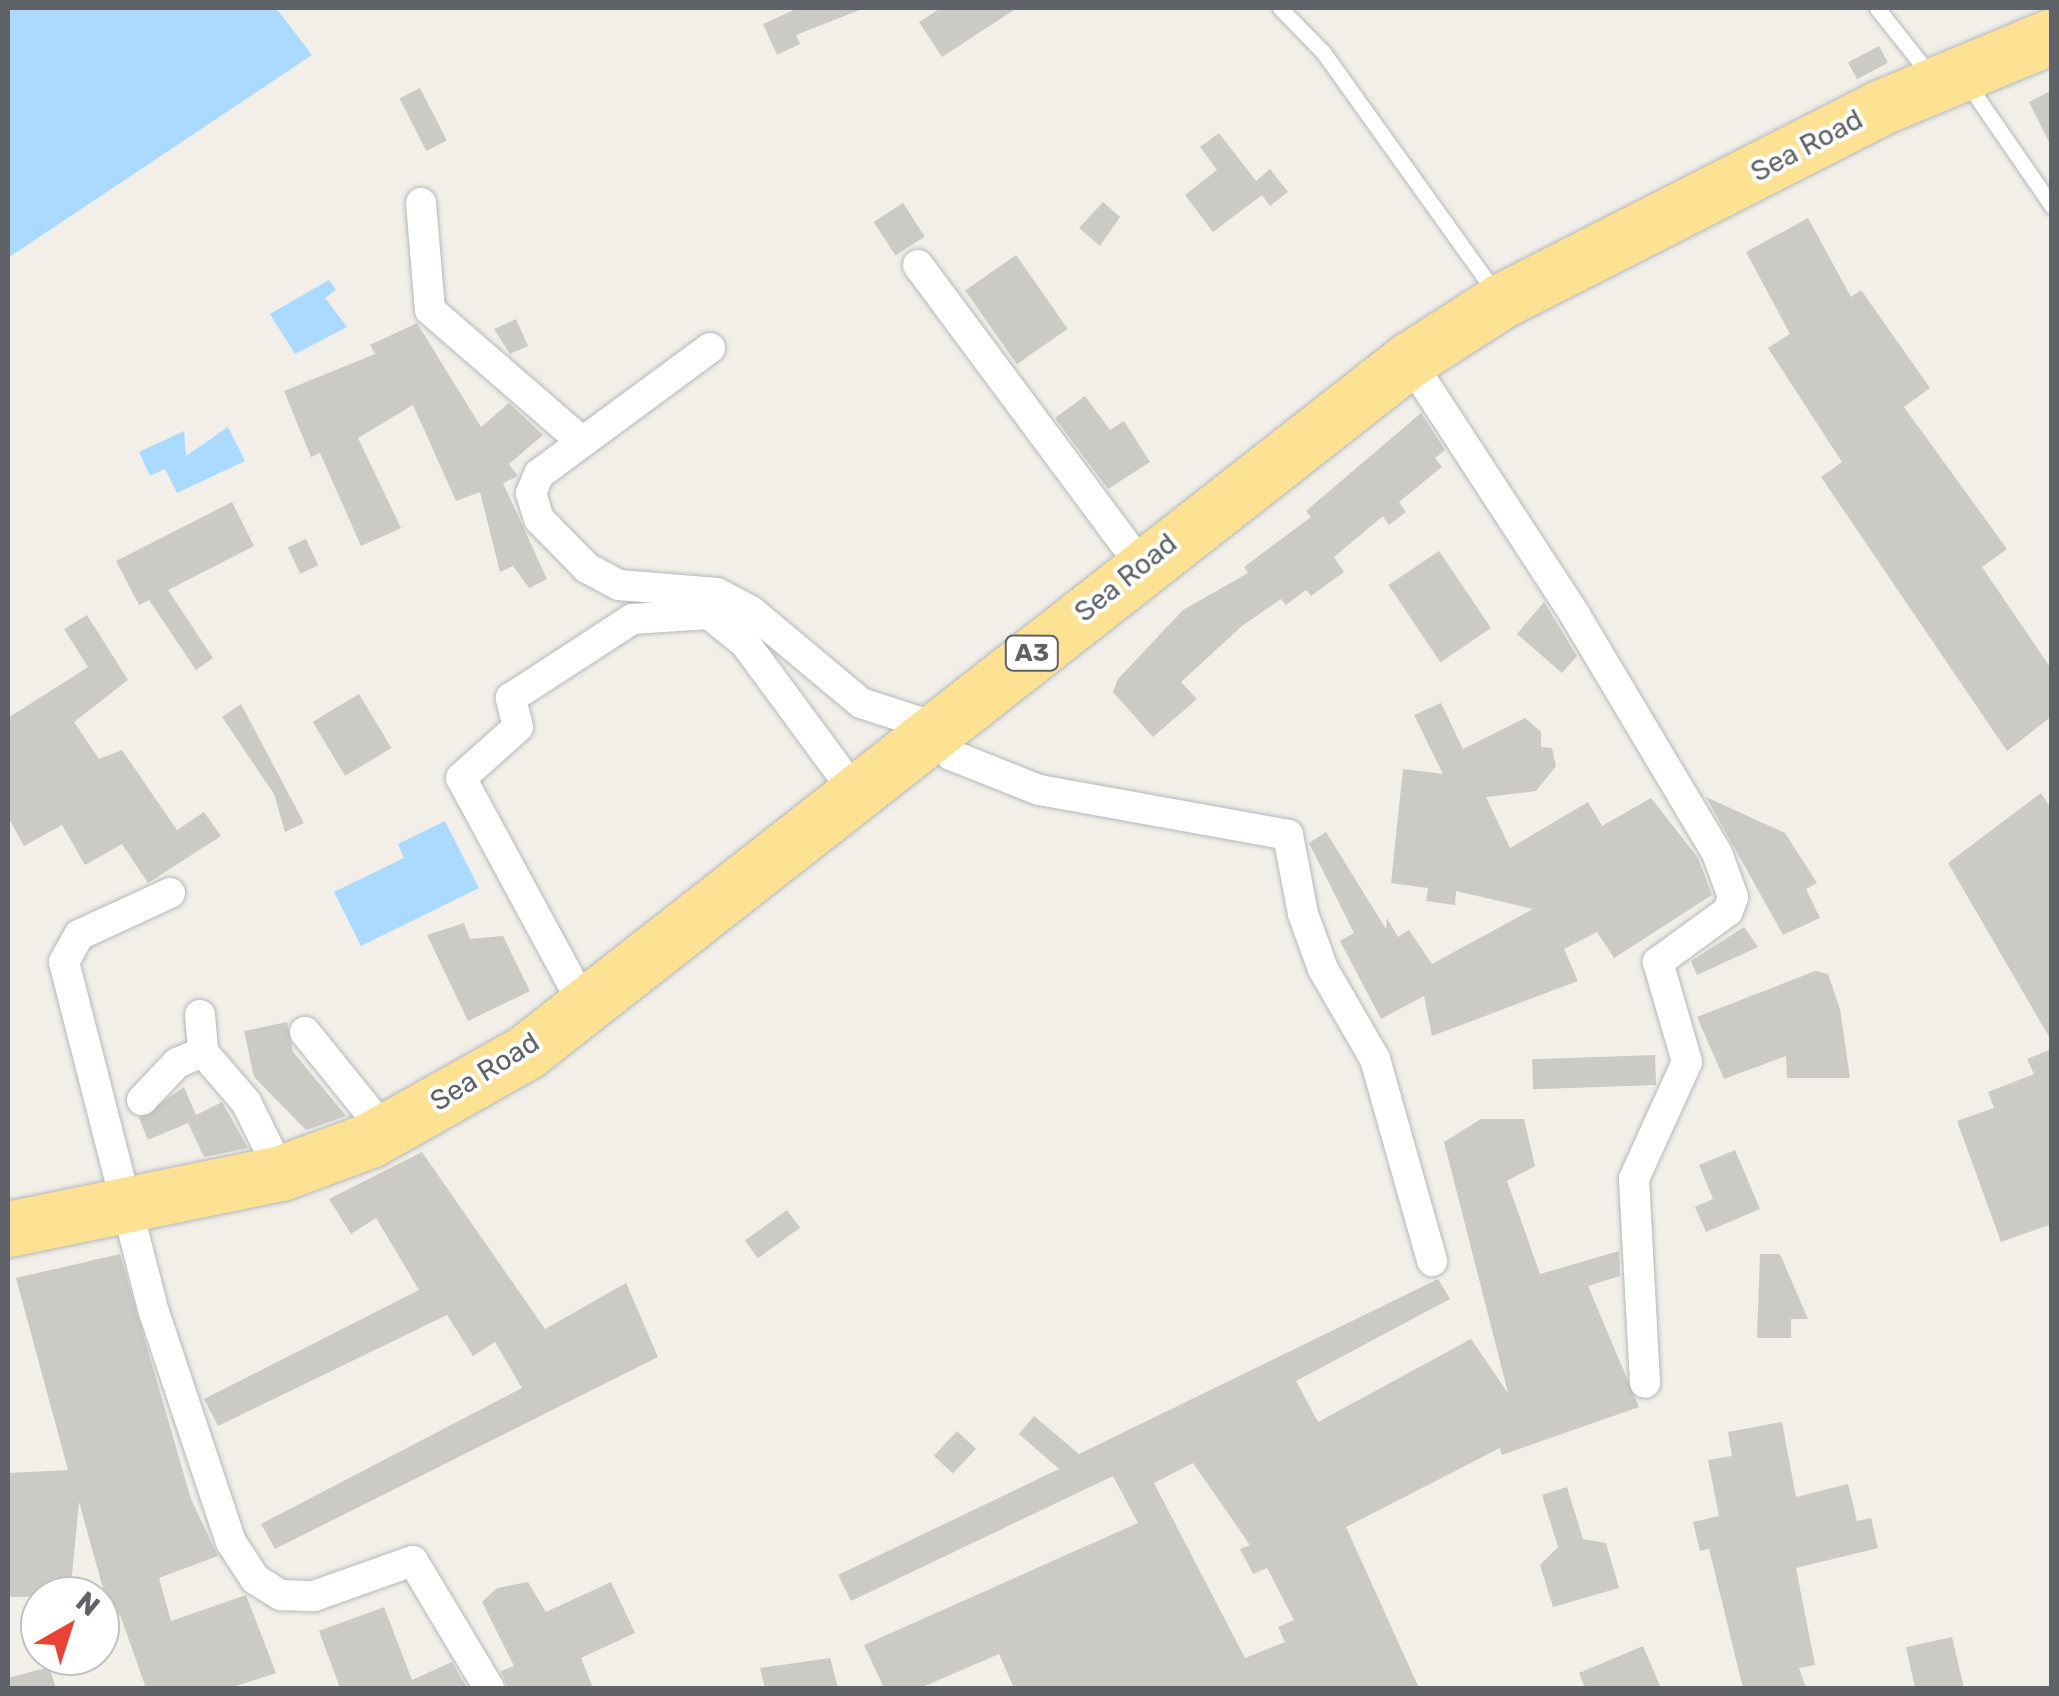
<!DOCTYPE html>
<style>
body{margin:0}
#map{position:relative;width:2059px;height:1696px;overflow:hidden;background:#f1efe8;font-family:Rubik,sans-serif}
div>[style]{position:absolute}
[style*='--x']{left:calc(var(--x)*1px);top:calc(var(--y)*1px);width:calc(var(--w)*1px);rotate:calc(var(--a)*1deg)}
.water>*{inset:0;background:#aadaff}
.building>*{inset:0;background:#cccac5;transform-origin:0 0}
.roads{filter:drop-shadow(0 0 2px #b5b8bc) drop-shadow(0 0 2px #b5b8bc)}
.lane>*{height:15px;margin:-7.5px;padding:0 7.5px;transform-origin:7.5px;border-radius:7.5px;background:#fff}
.street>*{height:30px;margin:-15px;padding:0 15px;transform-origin:15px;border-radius:15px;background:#fff}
.highway>*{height:55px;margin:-27.5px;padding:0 27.5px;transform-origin:27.5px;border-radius:27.5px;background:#fde293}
span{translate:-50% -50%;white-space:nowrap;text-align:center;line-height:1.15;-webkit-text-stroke:8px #fff;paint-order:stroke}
.shield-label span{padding:2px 8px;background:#fff;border:2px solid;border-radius:8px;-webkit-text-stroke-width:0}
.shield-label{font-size:25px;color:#5f6368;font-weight:700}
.street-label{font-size:28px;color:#5f6368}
.frame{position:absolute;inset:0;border:10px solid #5f6368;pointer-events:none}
.north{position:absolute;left:20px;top:1576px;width:100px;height:100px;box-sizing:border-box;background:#fff;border:2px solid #bfc1c3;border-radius:50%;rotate:39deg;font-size:28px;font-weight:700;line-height:40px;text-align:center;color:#5f6368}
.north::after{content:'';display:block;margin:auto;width:35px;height:45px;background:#ea4335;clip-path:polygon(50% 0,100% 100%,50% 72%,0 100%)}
</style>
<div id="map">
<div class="water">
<i style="clip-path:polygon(8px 8px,276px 8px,312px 55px,8px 258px)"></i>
<i style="clip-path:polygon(329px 280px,336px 290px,325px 298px,347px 327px,295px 354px,270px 314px)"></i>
<i style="clip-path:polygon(228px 427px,245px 461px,177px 493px,165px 469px,150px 476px,139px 452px,184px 431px,186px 456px)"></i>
<i style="clip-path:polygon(445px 821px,479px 888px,361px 946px,334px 892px,404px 858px,398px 844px)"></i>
</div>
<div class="building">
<i style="clip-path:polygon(798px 8px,862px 8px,862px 9px,796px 35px,800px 44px,777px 55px,763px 24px)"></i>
<i style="clip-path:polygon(941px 8px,1017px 8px,942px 57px,919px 22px)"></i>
<i style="left:1879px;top:46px;width:19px;height:35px;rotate:62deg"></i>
<i style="left:420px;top:88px;width:59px;height:23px;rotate:63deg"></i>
<i style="clip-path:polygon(2052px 90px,2052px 148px,2029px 102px)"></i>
<i style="clip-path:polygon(1219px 133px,1256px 181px,1270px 169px,1288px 192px,1270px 206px,1262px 195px,1213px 232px,1185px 195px,1217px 170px,1200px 147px)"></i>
<i style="clip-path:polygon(1103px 202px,1120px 217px,1100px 246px,1079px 228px)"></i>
<i style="left:903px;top:203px;width:40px;height:35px;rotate:57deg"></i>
<i style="clip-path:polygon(1808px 218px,1851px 297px,1861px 290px,1930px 388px,1904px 407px,2007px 549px,1982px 567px,2052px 670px,2052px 716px,2007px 751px,1821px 477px,1842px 462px,1768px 348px,1790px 334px,1746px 252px)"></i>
<i style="left:1016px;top:255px;width:90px;height:62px;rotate:55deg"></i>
<i style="clip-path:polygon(516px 319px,528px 346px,510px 354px,494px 329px)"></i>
<i style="clip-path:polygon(417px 323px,481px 427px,509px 403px,543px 435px,509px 464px,518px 476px,503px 483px,547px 579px,529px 588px,513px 566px,500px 572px,480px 492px,456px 501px,413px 405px,358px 438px,401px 528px,361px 546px,320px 453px,311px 457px,284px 391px,375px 354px,370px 345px)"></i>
<i style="clip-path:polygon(1085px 396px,1110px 430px,1124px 421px,1150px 462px,1108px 489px,1055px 418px)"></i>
<i style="clip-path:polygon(1421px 413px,1445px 450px,1435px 458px,1442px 467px,1399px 502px,1406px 512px,1389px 525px,1383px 516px,1334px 557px,1344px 572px,1311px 596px,1306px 590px,1286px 605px,1281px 599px,1242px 626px,1181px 682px,1197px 699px,1153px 737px,1113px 692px,1118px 679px,1183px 610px,1248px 573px,1244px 567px,1311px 517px,1306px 511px)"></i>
<i style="clip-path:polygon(232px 502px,254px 546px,168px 590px,213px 658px,196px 670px,149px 600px,139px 605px,116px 561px)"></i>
<i style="left:306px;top:539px;width:29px;height:20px;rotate:65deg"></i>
<i style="left:1439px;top:551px;width:93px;height:61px;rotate:56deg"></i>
<i style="clip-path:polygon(1544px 602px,1577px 656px,1562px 673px,1517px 634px)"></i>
<i style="clip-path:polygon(87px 615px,128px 680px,74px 722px,99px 759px,122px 750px,177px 830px,204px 812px,221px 836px,148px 883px,122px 844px,85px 865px,62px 825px,24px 846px,8px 817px,8px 718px,88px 667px,64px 629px)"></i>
<i style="left:359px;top:694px;width:63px;height:54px;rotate:59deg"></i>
<i style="clip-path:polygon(1441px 703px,1463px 749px,1525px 718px,1541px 732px,1541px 747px,1552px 748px,1556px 766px,1536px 791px,1486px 797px,1510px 848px,1588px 802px,1602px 826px,1651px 798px,1698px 858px,1712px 895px,1614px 958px,1597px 932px,1564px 949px,1578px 981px,1432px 1036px,1424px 996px,1381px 1019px,1340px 941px,1354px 933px,1309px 843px,1326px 832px,1386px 929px,1387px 918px,1398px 937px,1409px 930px,1432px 964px,1533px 909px,1456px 891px,1455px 905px,1426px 901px,1428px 888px,1391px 883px,1403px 769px,1443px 774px,1414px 715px)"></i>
<i style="clip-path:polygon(241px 704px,304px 823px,285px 832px,274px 794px,222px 717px)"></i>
<i style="clip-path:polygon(2041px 793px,2052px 810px,2052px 1042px,1948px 863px)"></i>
<i style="clip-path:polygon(1706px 797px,1785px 833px,1817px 883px,1806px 889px,1820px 918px,1783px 935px)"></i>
<i style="clip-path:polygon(464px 923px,470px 939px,503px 936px,530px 991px,468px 1021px,427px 935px)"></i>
<i style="clip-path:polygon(1744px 927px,1758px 947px,1697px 975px,1691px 961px)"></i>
<i style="clip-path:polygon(1815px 971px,1828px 974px,1840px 1009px,1850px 1078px,1787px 1078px,1786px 1056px,1724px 1079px,1697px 1017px)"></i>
<i style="clip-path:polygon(287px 1022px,293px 1052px,346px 1116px,306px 1130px,254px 1077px,244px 1031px)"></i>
<i style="clip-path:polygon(2052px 1049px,2052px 1224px,2001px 1242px,1957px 1121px,1994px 1108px,1988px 1092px,2034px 1074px,2027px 1059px)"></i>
<i style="left:1655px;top:1055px;width:30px;height:123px;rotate:88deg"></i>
<i style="clip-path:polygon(184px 1087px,196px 1115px,222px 1102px,248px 1148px,204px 1157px,188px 1123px,148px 1140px,139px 1118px)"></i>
<i style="clip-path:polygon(evenodd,1481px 1119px,1524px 1119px,1535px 1166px,1507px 1181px,1540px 1274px,1619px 1251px,1620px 1276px,1588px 1286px,1639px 1407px,1502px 1455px,1500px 1448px,1346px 1527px,1419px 1688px,1014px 1688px,999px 1654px,920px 1688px,884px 1688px,864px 1645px,1138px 1523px,1113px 1476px,851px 1601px,838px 1575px,1059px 1469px,1019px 1434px,1034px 1416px,1079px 1454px,1438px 1279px,1450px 1299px,1296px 1381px,1318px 1422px,1471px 1339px,1508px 1393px,1444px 1142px,1481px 1119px,1193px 1463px,1250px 1545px,1240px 1549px,1253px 1574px,1267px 1568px,1294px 1620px,1278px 1627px,1285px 1642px,1245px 1658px,1154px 1483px,1193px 1463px)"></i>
<i style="clip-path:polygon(1735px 1150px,1760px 1209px,1706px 1232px,1695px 1207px,1713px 1199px,1699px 1165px)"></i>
<i style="clip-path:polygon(422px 1152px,545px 1329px,626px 1283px,658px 1357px,275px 1549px,261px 1524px,522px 1388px,495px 1342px,473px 1356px,447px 1315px,218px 1426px,204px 1399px,419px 1290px,376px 1218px,351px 1234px,329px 1199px)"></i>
<i style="left:787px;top:1210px;width:22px;height:52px;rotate:54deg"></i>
<i style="clip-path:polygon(120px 1254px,191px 1499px,218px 1556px,159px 1578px,171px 1621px,246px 1595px,276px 1673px,230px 1688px,146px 1688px,120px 1615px,111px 1617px,79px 1502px,70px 1596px,8px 1597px,8px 1473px,68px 1470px,16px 1278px)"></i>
<i style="clip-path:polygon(1760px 1254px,1780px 1254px,1808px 1319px,1791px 1319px,1791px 1338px,1757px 1338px)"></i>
<i style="clip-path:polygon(1782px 1422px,1796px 1497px,1848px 1484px,1857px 1521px,1871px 1518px,1878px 1548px,1796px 1568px,1815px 1665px,1799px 1668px,1806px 1688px,1743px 1688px,1709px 1549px,1700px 1551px,1693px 1522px,1719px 1516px,1708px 1460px,1732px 1456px,1728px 1432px)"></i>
<i style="left:957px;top:1431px;width:26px;height:34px;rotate:43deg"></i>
<i style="clip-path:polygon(1567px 1487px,1583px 1539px,1606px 1543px,1619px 1588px,1553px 1607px,1540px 1565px,1558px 1547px,1542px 1495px)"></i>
<i style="clip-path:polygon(528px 1582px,546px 1612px,611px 1582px,635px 1633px,581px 1658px,593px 1688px,508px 1688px,501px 1671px,514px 1666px,482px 1602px,497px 1588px)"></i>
<i style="clip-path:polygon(384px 1607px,412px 1680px,452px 1662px,467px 1688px,340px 1688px,319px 1631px)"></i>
<i style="clip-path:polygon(1952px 1637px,1964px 1688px,1915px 1688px,1906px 1647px)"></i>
<i style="clip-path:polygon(1643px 1646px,1661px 1688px,1585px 1688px,1579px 1673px)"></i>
<i style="clip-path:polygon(830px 1658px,838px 1688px,765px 1688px,760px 1668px)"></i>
<i style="clip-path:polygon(49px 1667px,56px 1688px,8px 1688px,8px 1678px)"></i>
</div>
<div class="roads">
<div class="lane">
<i style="--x:1280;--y:8;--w:62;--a:45.7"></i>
<i style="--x:1323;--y:52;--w:297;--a:54.4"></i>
<i style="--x:1877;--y:8;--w:85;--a:51.7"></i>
<i style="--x:1978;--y:80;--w:16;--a:97"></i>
<i style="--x:1976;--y:96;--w:134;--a:55.4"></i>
</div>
<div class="street">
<i style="--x:421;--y:203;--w:107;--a:85.2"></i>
<i style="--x:430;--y:310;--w:196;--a:40.9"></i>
<i style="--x:918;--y:265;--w:374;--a:53.4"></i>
<i style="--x:710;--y:348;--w:212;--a:143.6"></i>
<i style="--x:539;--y:474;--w:21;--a:113"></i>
<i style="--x:531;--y:493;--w:27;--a:73"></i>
<i style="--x:539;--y:519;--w:69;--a:45.6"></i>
<i style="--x:587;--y:568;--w:36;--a:28"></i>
<i style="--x:619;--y:585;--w:98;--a:4.7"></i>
<i style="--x:717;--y:593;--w:38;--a:28"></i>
<i style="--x:751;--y:611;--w:143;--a:39.9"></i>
<i style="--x:861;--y:703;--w:81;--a:18"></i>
<i style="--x:938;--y:728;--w:30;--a:64"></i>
<i style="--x:951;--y:755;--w:95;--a:21.7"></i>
<i style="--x:1039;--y:790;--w:253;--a:10.2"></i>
<i style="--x:1288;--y:835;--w:80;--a:79.2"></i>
<i style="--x:1303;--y:914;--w:59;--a:70"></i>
<i style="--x:1323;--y:969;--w:104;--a:60"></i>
<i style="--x:1375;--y:1059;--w:210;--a:74.2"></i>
<i style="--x:1409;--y:360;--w:304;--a:56.9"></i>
<i style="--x:1575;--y:615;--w:277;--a:59.2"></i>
<i style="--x:1717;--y:853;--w:47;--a:70"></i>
<i style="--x:1733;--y:897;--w:15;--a:110"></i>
<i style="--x:1728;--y:911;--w:87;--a:143.9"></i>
<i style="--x:1658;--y:962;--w:104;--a:73.8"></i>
<i style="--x:1687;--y:1062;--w:128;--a:114.4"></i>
<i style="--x:1634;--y:1179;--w:204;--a:86.9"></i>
<i style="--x:170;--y:893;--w:100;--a:155.2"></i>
<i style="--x:79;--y:935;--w:31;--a:119"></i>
<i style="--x:64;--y:962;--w:361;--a:75.6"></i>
<i style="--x:154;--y:1312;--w:243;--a:71.5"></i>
<i style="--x:231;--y:1542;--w:44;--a:57"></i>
<i style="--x:255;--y:1579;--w:31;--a:32"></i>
<i style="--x:281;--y:1595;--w:33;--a:2"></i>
<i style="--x:314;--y:1596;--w:105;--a:-19.5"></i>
<i style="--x:413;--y:1561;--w:148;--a:59.1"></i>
<i style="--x:585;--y:1007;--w:260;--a:-118.4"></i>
<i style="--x:461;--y:778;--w:76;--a:-41.8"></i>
<i style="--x:518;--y:727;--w:30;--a:-104"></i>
<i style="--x:511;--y:698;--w:145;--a:-33.1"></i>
<i style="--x:632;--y:619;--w:77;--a:-3.7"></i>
<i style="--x:709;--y:614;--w:46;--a:38.9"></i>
<i style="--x:745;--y:643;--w:190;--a:53.6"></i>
<i style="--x:200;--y:1015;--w:37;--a:85"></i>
<i style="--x:203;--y:1052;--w:66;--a:49.3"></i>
<i style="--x:246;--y:1102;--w:79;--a:63.8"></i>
<i style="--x:305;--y:1032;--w:127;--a:51.1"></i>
<i style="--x:142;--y:1100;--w:51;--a:-46.6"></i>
<i style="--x:177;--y:1063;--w:28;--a:-23"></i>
</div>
<div class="highway">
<i style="--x:8;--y:1229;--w:279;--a:-11.6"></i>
<i style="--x:281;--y:1173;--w:95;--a:-20.3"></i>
<i style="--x:370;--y:1140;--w:179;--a:-29.4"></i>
<i style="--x:526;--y:1052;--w:1122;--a:-38.09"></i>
<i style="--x:1409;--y:360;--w:109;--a:-32.7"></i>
<i style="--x:1501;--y:301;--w:424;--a:-27"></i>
<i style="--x:1879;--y:108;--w:187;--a:-22.6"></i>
</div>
</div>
<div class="shield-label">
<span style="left:1032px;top:653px">A3</span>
</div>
<div class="street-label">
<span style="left:1807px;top:146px;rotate:-28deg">Sea Road</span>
<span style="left:1126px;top:578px;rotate:-39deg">Sea Road</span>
<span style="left:485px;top:1072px;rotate:-32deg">Sea Road</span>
</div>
<div class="frame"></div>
<div class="north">N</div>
</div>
